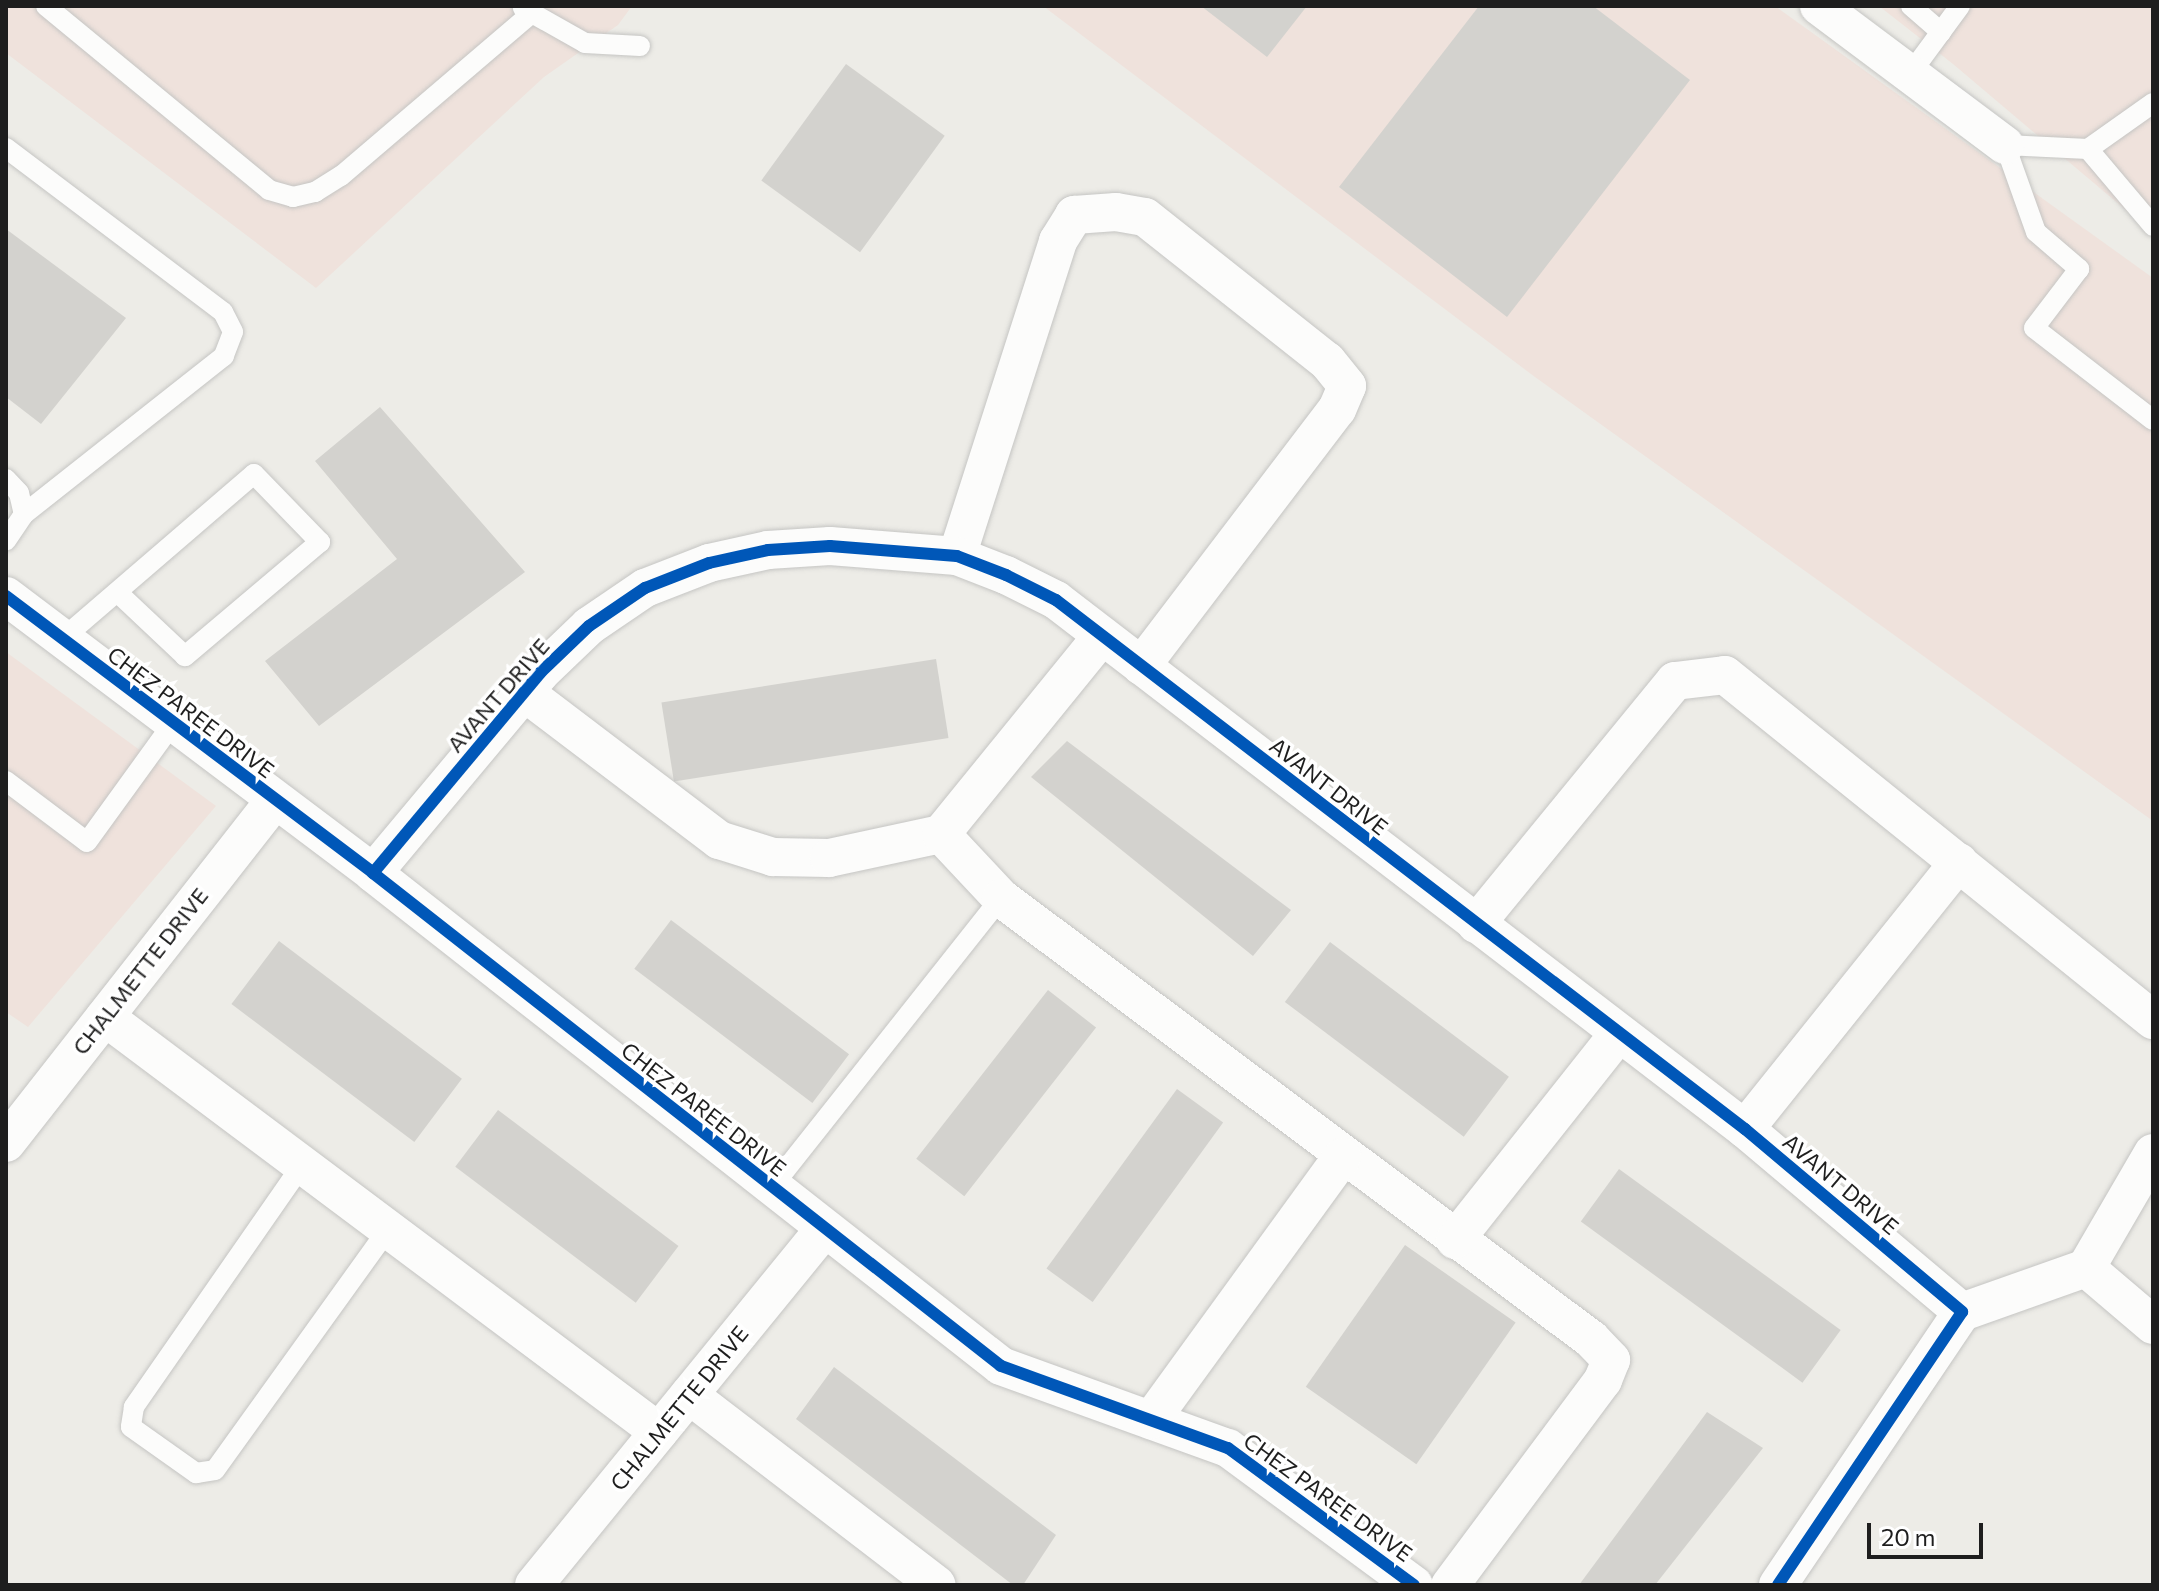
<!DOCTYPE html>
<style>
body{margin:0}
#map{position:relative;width:2159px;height:1591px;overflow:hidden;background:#edece7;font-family:Commissioner,sans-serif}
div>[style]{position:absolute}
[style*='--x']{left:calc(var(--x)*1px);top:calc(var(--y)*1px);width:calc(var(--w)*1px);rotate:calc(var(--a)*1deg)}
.commercial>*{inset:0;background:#efe2dc}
.building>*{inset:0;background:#d3d2ce;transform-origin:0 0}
.roads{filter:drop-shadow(0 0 2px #c5c5c3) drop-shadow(0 0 2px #c5c5c3)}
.lane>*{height:20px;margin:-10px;padding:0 10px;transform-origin:10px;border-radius:10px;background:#fcfcfb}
.street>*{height:38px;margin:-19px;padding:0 19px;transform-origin:19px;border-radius:19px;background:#fcfcfb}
.cycleway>*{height:12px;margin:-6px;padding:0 6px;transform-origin:6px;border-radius:6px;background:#0057b8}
span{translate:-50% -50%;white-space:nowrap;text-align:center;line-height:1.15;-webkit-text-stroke:7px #fff;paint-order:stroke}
.street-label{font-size:22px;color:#1e1e1e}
.frame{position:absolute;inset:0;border:8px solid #1e1e1e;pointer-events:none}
.scale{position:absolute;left:1867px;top:1523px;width:116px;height:36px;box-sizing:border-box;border:4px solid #1e1e1e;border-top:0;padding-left:10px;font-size:24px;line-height:28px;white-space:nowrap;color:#1e1e1e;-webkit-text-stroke:6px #fff;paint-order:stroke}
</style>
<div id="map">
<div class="commercial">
<i style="clip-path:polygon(6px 6px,632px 6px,618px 25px,544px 77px,316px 288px,6px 53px)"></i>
<i style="clip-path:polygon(1043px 6px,1775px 6px,2153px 278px,2153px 821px,1535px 377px)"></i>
<i style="clip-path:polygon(1879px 6px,2153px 6px,2153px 233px,1953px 64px)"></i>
<i style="clip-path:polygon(6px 652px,216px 806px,28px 1027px,6px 1012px)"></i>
</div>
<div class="building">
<i style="clip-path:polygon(1201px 6px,1307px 6px,1267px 57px)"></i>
<i style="clip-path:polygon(1479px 6px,1593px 6px,1690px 80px,1507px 317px,1339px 187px)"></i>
<i style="left:846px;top:64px;width:122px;height:144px;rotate:36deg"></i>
<i style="clip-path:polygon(6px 229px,126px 318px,41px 424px,6px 397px)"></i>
<i style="clip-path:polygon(380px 407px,525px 572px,319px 726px,265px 661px,397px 559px,315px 461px)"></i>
<i style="left:936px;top:659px;width:80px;height:278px;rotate:81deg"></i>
<i style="clip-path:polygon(1067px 741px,1291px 910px,1253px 956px,1031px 777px)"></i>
<i style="left:671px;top:920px;width:223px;height:61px;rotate:37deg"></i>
<i style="left:279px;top:941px;width:229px;height:79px;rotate:37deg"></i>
<i style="left:1330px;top:942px;width:224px;height:75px;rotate:37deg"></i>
<i style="left:1048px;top:990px;width:61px;height:214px;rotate:38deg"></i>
<i style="left:1177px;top:1089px;width:57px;height:222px;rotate:36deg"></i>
<i style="left:498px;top:1110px;width:226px;height:71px;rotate:37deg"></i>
<i style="left:1619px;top:1169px;width:274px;height:65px;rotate:36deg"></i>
<i style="left:1405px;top:1245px;width:135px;height:173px;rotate:35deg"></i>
<i style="clip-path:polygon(834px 1367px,1056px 1535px,1023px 1585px,1013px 1585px,796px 1419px)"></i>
<i style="clip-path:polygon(1707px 1412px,1763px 1448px,1655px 1585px,1579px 1585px)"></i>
</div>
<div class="roads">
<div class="lane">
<i style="--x:46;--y:6;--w:289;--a:39.5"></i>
<i style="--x:269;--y:190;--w:25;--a:16"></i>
<i style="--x:293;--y:197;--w:23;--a:-13"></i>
<i style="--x:315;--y:192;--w:31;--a:-32"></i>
<i style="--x:341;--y:176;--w:251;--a:-40.5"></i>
<i style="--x:1911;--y:6;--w:40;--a:41"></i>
<i style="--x:523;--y:8;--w:71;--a:29.4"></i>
<i style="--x:585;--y:43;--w:55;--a:3.1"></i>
<i style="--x:1910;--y:74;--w:84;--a:-53.7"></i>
<i style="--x:2153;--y:103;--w:80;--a:144.7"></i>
<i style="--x:2088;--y:149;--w:83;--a:-177.2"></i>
<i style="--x:2005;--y:145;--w:92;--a:70.4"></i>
<i style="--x:2036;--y:232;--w:57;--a:40.7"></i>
<i style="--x:2079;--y:269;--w:74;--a:127.3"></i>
<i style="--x:2034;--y:328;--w:150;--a:37.7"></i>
<i style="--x:6;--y:148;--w:272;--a:37.1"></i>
<i style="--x:223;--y:312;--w:22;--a:63"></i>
<i style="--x:233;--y:332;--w:26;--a:111"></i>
<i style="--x:224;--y:356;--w:255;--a:141.7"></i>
<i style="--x:2088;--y:149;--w:101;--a:49.8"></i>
<i style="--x:6;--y:479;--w:19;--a:47"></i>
<i style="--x:19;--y:493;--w:22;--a:77"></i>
<i style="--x:24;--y:514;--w:32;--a:124"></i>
<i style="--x:62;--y:639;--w:253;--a:-40.7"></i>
<i style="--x:254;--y:474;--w:95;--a:45.9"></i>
<i style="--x:320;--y:542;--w:177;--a:139.8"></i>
<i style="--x:185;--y:656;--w:93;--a:-136.7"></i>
<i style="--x:6;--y:781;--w:101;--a:37"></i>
<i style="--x:87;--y:842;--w:147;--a:-54.1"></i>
<i style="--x:302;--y:1165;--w:295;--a:124.8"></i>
<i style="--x:134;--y:1407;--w:20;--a:99"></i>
<i style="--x:131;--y:1427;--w:80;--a:35.3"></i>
<i style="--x:196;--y:1473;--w:19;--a:-9"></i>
<i style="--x:215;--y:1470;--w:297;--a:-54.3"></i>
<i style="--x:771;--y:1188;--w:370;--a:-51.6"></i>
</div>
<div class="street">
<i style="--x:1819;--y:6;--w:232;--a:36.8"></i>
<i style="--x:957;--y:556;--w:331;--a:-72.2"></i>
<i style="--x:1058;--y:241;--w:31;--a:-58"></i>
<i style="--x:1074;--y:215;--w:42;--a:-4.1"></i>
<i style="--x:1116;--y:212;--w:29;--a:10"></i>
<i style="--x:1145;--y:217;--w:232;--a:38.4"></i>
<i style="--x:1327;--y:361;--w:32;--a:51"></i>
<i style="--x:1347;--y:386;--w:25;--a:113"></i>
<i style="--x:1337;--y:409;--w:323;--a:127.3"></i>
<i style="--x:6;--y:596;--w:460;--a:37"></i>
<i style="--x:373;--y:873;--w:798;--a:38.13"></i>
<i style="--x:1001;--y:1366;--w:241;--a:19.9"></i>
<i style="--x:1228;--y:1448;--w:231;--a:36.4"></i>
<i style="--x:524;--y:692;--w:245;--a:37.2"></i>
<i style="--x:719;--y:840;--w:57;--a:17.5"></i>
<i style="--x:773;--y:857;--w:56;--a:1"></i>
<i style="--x:829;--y:858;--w:115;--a:-12.1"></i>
<i style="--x:941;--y:834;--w:255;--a:-50.9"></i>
<i style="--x:941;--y:834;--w:88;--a:46.8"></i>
<i style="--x:1001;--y:898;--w:737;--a:36.78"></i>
<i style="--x:1591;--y:1339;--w:29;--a:46"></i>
<i style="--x:1611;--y:1360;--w:22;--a:112"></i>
<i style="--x:1603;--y:1380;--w:256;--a:126.7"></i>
<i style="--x:373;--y:873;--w:261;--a:-50.1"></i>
<i style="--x:540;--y:673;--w:68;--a:-43.8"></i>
<i style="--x:589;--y:626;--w:68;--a:-34.2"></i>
<i style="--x:645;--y:588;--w:69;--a:-21.3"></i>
<i style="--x:709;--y:563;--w:60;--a:-12.4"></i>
<i style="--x:768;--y:550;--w:62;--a:-3.7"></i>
<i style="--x:830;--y:546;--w:127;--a:4.5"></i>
<i style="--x:957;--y:556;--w:53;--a:21.2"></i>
<i style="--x:1006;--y:575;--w:56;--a:26.6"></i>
<i style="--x:1056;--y:600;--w:869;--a:37.52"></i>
<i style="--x:1745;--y:1129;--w:284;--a:40.1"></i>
<i style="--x:1962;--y:1312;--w:329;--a:124"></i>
<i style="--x:1476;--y:924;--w:314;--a:-50.7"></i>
<i style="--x:1675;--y:681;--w:50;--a:-6.8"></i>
<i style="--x:1725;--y:675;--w:550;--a:38.87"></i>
<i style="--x:105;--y:1017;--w:692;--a:36.84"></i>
<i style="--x:1745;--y:1129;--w:342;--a:-51.3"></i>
<i style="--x:6;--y:1143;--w:436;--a:-51.9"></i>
<i style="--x:1455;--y:1240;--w:264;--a:-51.6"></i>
<i style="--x:2086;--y:1268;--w:88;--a:40.4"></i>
<i style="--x:1962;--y:1312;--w:132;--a:-19.5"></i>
<i style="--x:2086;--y:1268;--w:133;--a:-59.8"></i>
<i style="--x:689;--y:1395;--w:312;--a:37.5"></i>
<i style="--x:1151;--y:1420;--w:325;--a:-54"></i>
<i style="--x:534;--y:1585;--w:457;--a:-50.8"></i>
</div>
</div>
<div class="cycleway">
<i style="--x:6;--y:596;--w:460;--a:37"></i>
<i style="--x:373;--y:873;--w:798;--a:38.13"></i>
<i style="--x:1001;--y:1366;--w:241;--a:19.9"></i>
<i style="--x:1228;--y:1448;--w:231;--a:36.4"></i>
<i style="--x:373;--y:873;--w:261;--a:-50.1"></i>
<i style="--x:540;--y:673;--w:68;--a:-43.8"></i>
<i style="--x:589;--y:626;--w:68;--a:-34.2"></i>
<i style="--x:645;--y:588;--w:69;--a:-21.3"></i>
<i style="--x:709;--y:563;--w:60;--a:-12.4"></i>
<i style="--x:768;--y:550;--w:62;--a:-3.7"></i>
<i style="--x:830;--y:546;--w:127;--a:4.5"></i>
<i style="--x:957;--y:556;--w:53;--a:21.2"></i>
<i style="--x:1006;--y:575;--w:56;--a:26.6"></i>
<i style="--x:1056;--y:600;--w:869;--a:37.52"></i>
<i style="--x:1745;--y:1129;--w:284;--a:40.1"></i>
<i style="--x:1962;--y:1312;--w:329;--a:124"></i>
</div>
<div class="street-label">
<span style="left:498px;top:695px;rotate:-49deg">AVANT DRIVE</span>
<span style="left:191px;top:712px;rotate:37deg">CHEZ PAREE DRIVE</span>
<span style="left:1329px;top:786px;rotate:38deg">AVANT DRIVE</span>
<span style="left:140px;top:971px;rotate:-52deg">CHALMETTE DRIVE</span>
<span style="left:704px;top:1109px;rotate:38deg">CHEZ PAREE DRIVE</span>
<span style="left:1841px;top:1184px;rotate:40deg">AVANT DRIVE</span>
<span style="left:679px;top:1408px;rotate:-51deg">CHALMETTE DRIVE</span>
<span style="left:1328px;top:1497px;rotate:36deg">CHEZ PAREE DRIVE</span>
</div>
<div class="frame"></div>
<div class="scale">20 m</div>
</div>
